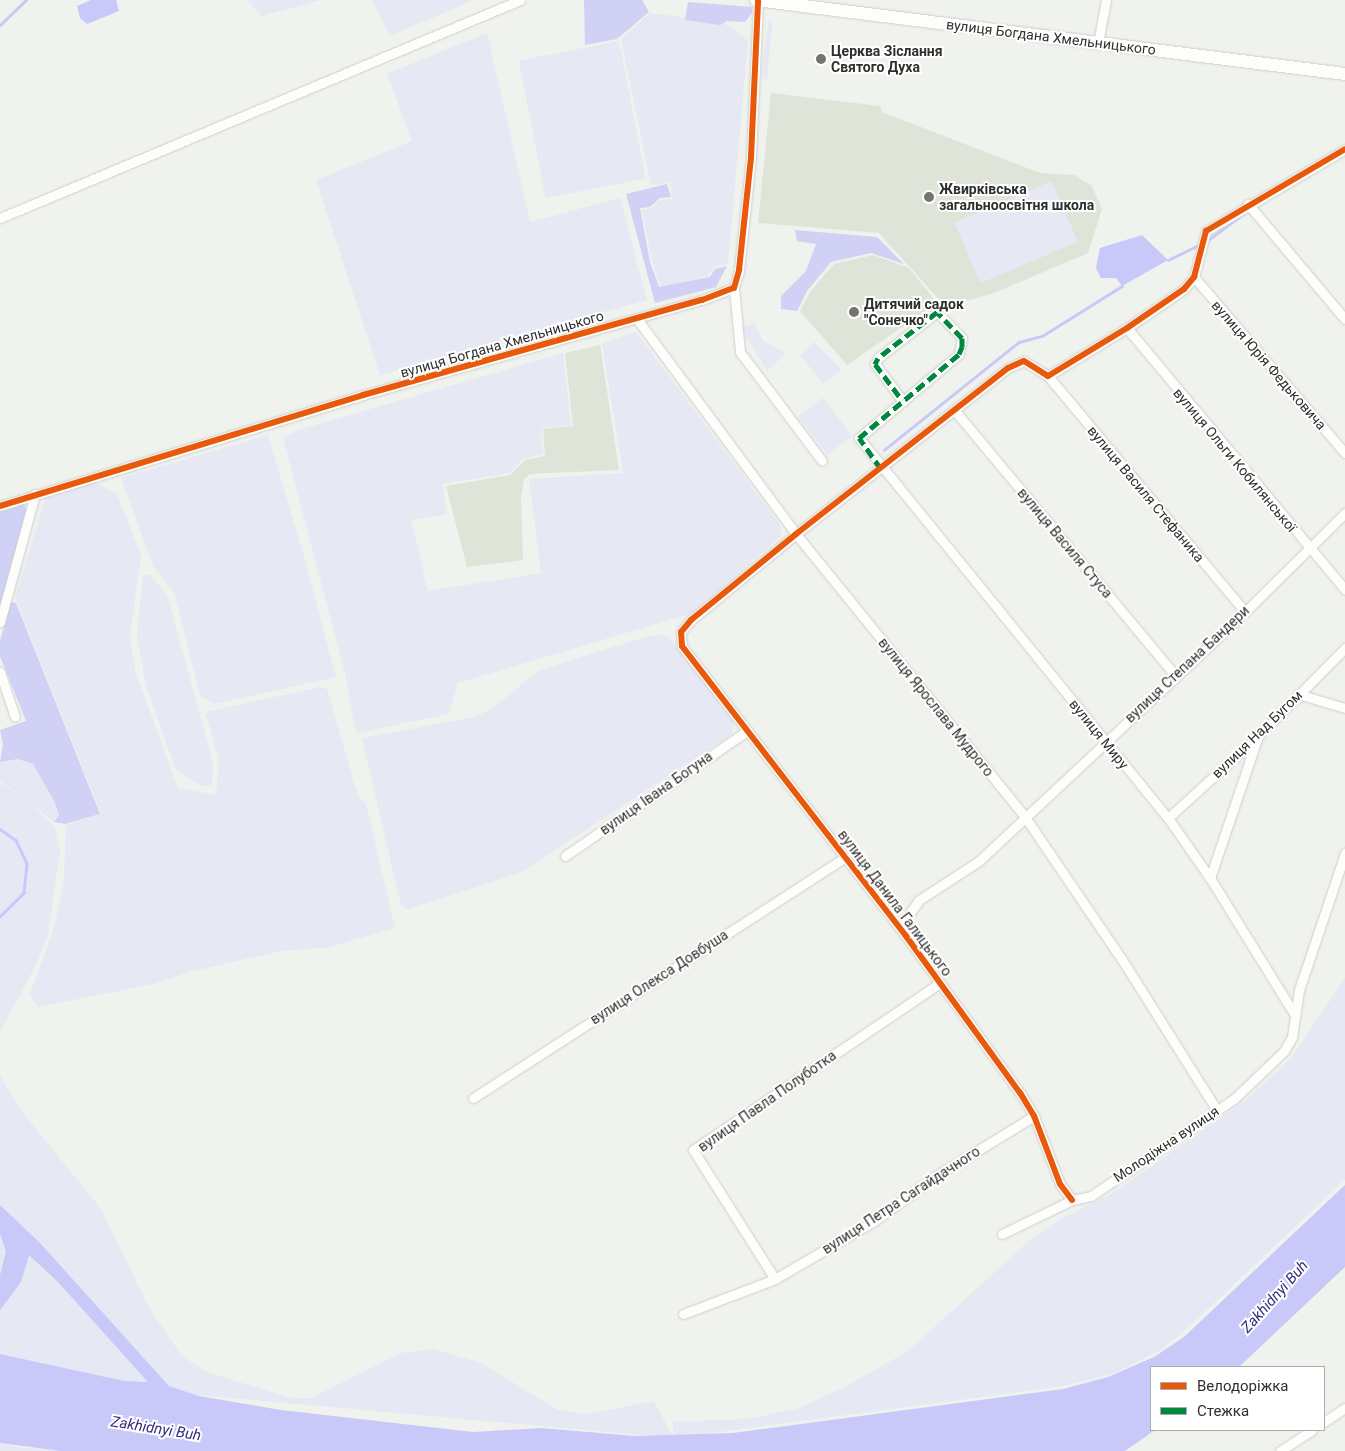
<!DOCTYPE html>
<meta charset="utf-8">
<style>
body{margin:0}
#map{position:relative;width:1345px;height:1451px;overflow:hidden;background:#f0f2ed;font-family:Roboto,sans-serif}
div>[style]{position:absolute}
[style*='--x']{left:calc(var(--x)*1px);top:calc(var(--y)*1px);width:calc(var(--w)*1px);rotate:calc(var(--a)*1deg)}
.built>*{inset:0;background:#dfe4d9}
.green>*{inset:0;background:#e6e8f4;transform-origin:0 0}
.forest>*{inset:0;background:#d0d1f4}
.water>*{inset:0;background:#c8c9f8}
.stream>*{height:2.5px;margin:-1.25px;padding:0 1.25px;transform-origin:1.25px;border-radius:1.25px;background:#c8c9f8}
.roads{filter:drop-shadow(0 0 1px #cdcfcb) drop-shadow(0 0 1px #cdcfcb)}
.street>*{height:9px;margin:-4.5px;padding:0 4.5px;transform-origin:4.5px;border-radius:4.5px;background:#fdfdfc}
.secondary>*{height:12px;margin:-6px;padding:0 6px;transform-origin:6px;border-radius:6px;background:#fdfdfc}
.quiet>*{height:5px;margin-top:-2.5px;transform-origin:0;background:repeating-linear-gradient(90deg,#00873e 0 10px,transparent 0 15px)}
.cycleway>*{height:6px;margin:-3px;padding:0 3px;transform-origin:3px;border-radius:3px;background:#e8590c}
.dots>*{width:14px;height:14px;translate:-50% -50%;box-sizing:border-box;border:2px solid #fff;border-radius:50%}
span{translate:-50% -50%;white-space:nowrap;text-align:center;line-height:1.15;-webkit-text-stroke:4px #fff;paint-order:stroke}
.street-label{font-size:14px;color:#2f302d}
.poi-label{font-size:14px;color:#2f302d;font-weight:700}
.left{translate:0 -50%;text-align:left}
.water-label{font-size:15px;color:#372d7b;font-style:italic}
.legend{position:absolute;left:1150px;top:1366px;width:175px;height:65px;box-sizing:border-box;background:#fff;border:1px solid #acacab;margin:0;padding:6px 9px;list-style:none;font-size:15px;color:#2f302d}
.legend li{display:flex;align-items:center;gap:10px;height:25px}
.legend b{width:25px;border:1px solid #acacab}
</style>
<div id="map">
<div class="built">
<i style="clip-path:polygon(771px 93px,880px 106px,882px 112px,1040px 173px,1074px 175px,1092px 186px,1102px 209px,1088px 253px,994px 293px,946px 307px,879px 233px,758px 223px)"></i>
<i style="clip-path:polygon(873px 255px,909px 268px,937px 303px,847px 365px,800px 311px,810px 292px,834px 264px)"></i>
<i style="clip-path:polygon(600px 345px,619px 470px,530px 474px,524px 479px,521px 498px,523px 560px,467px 567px,446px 486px,510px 475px,525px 460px,545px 456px,543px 429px,573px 426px,565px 353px)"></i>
</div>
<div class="green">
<i style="clip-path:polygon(247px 0,320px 0,262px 16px)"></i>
<i style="clip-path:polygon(372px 0,474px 0,390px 36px)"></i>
<i style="clip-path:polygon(650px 13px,725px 23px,748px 40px,728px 264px,714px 267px,708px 276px,667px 286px,660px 286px,652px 261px,642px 210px,652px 208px,661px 200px,672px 199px,670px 182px,651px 185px,621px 39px)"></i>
<i style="clip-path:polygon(769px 21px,772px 22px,767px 81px,761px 73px)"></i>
<i style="clip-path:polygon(487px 33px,530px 222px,620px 198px,647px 300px,380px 375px,316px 180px,412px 141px,387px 74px)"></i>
<i style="left:619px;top:41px;width:140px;height:102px;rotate:79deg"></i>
<i style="left:1052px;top:181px;width:66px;height:106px;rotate:67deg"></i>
<i style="clip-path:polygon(754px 323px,763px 341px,786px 353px,767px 371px,741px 328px)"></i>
<i style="clip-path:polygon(636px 332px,780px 525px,781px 536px,693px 613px,458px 683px,449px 714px,356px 733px,345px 673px,283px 438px,295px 431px,563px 353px,571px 426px,541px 428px,543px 454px,523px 459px,509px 473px,443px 484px,446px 514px,411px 520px,428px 591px,541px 573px,529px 479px,623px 473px,602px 344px)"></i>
<i style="clip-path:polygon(814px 342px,842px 369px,823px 384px,800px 355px)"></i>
<i style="left:823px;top:398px;width:48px;height:31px;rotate:53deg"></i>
<i style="clip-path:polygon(268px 435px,303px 553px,336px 677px,214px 704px,200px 696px,174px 592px,153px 566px,121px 478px)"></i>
<i style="clip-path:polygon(95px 482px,117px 494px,141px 555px,130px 636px,135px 671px,178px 788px,216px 795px,219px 760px,206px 715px,209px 711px,321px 687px,327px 689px,358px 796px,366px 804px,395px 928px,329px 947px,280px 951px,190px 972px,154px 984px,38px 1007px,30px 994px,55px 924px,64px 879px,66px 825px,101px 814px,15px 598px,45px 499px)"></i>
<i style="clip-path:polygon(149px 574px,167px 595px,213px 763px,212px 785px,202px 786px,176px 770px,146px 686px,137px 635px,143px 575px)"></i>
<i style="clip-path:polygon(664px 635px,676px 644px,734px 722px,732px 734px,522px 872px,418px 906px,407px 909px,401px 905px,362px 738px,470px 718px,490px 710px,540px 670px,648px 636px)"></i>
<i style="clip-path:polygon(18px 759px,33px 764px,54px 801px,59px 815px,54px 822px,0 780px,0 762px)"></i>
<i style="clip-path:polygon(0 782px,27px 801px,55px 827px,60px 850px,48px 934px,36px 965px,0 1032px)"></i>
<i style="clip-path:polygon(1345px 978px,1345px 1179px,1192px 1324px,1161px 1350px,1115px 1373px,1064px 1386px,674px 1438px,0 1377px,0 1076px,22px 1112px,101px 1209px,149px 1308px,182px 1356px,207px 1372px,290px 1398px,311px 1398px,401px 1353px,433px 1349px,481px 1363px,558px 1410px,589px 1414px,654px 1401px,673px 1437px,673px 1422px,747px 1419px,797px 1409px,847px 1386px,908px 1351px,1030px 1240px,1060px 1219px,1113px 1193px,1245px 1101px,1291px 1058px)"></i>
<i style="clip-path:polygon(0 1443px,16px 1447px,61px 1451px,0 1451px)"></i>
</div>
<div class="forest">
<i style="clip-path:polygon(584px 0,642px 0,649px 12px,617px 39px,585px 45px)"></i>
<i style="clip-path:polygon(688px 2px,752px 7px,752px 13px,745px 22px,727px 21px,720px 25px,685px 20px)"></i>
<i style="clip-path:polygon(667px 184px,671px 197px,660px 198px,650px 207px,640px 208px,650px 262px,659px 287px,710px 277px,715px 269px,727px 266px,716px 287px,655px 303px,626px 194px)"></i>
<i style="clip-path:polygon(795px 230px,877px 237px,904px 264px,871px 253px,831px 262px,807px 291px,797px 311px,781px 309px,781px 296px,806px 271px,816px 244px,797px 241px)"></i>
<i style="clip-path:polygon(23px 503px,27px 511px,0 610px,0 511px)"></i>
<i style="clip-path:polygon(11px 602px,16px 603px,100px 814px,65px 824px,54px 822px,59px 815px,54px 801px,33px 764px,18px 759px,0 762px,3px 744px,0 730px,26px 721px,0 656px,0 641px)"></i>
</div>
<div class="water">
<i style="clip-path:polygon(91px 0,116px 0,119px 11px,87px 24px,80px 18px,77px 6px)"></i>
<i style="clip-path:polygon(1142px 235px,1168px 260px,1122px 286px,1116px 278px,1101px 278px,1096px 268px,1100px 248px)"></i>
<i style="clip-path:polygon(1345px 1185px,1345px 1267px,1239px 1367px,1151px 1367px,1151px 1430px,1155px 1430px,1125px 1451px,61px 1451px,0 1443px,0 1354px,124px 1381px,148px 1382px,57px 1281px,29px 1255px,21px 1282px,0 1310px,0 1275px,6px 1251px,0 1234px,0 1205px,40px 1243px,169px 1386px,199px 1396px,281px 1410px,473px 1432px,541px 1428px,635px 1436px,733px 1433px,1063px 1389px,1108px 1377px,1154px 1357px,1184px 1337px)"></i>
</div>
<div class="stream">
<i style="--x:0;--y:25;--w:36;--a:-44"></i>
<i style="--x:1208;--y:240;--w:44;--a:-36.6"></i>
<i style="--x:1168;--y:260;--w:32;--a:-26"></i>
<i style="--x:884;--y:450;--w:173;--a:-38.7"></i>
<i style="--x:1019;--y:342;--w:24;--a:-15"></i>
<i style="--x:1042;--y:336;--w:94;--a:-32"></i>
<i style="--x:0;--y:829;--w:19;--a:35"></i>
<i style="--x:16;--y:840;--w:26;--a:65"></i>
<i style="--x:27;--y:864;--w:29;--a:96"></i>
<i style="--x:24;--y:893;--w:34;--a:135"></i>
</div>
<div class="roads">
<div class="street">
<i style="--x:1098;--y:43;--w:44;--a:-79.5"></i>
<i style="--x:1248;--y:204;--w:150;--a:49.9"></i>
<i style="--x:0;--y:218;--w:564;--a:-22.74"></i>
<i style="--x:1194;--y:277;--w:232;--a:49.4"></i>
<i style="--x:734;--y:288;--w:64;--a:84.6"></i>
<i style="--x:740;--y:352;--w:136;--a:53"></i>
<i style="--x:637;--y:319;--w:267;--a:53.5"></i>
<i style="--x:796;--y:534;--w:364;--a:51"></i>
<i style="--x:1025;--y:817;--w:171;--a:55.8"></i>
<i style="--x:1121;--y:958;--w:178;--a:57.8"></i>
<i style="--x:1127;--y:328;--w:341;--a:50.2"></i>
<i style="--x:1048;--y:376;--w:307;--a:50.1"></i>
<i style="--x:902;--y:400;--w:45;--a:-126.9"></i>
<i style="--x:875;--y:364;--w:7;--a:-63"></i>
<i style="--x:878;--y:358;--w:75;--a:-37.9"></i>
<i style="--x:937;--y:312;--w:36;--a:46"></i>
<i style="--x:962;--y:338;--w:16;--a:101"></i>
<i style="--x:959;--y:354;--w:131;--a:140"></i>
<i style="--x:859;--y:438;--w:490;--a:50.9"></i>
<i style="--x:1168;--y:818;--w:73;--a:55"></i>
<i style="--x:1210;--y:878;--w:161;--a:58.2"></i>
<i style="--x:955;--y:411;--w:344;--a:50.2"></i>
<i style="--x:0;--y:506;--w:380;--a:-17"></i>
<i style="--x:363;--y:395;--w:352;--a:-15.7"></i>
<i style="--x:702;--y:300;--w:34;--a:-21"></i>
<i style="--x:734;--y:288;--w:19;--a:-74"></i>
<i style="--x:739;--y:270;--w:114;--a:-83.9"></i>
<i style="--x:751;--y:157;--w:157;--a:-87.4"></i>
<i style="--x:0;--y:622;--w:133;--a:-74.7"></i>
<i style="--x:0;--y:672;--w:47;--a:71.6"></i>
<i style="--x:1298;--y:694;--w:49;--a:16.6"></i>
<i style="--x:1168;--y:818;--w:122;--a:-42.3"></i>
<i style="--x:1258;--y:736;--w:124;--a:-45.3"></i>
<i style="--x:565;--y:856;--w:221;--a:-34.5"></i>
<i style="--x:1210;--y:878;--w:147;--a:-71.3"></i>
<i style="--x:906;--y:936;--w:16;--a:-94"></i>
<i style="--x:905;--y:920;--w:24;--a:-55"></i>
<i style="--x:919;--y:900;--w:72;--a:-33"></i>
<i style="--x:979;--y:861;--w:364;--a:-43.1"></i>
<i style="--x:1245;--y:612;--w:141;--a:-44.7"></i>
<i style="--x:473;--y:1098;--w:443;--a:-32.9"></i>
<i style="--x:1072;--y:1200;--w:20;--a:-127"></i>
<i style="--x:1060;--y:1184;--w:73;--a:-110.9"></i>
<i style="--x:1034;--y:1116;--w:27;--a:-121"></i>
<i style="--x:1020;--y:1093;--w:194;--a:-126"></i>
<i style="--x:906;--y:936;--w:366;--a:-127.7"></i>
<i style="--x:682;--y:646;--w:14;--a:-94"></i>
<i style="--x:681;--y:632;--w:16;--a:-50"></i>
<i style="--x:691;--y:620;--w:136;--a:-39.3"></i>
<i style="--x:796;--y:534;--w:269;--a:-38.1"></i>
<i style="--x:1008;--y:368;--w:17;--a:-24"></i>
<i style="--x:1024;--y:361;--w:28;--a:32"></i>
<i style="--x:1048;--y:376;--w:92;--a:-31.3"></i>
<i style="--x:1127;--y:328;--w:69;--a:-34.4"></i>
<i style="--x:1184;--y:289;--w:16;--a:-50"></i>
<i style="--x:1194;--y:277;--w:48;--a:-75.4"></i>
<i style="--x:1206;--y:231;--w:161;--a:-30.5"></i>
<i style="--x:1002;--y:1234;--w:78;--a:-25.9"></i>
<i style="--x:1072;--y:1200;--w:19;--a:-12"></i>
<i style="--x:1091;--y:1196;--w:174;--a:-34.2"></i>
<i style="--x:1235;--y:1098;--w:68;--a:-43.8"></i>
<i style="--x:1284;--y:1051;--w:16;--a:-60"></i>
<i style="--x:1292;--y:1037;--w:48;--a:-81.5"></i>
<i style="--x:1299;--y:990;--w:145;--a:-71.4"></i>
<i style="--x:775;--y:1279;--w:153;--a:-122.4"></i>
<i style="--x:693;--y:1150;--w:298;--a:-34.1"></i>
<i style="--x:683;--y:1314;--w:98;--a:-20.8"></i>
<i style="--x:775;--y:1279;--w:115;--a:-30.4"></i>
<i style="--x:874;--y:1221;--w:77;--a:-36"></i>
<i style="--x:936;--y:1176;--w:115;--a:-31.5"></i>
<i style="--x:1324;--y:1422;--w:25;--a:-34"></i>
<i style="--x:1280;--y:1451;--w:38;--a:-33"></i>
</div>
<div class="secondary">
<i style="--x:756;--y:0;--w:594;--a:7.16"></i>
</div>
</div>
<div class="quiet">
<i style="--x:881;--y:469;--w:38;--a:-125"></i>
<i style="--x:859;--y:438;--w:131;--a:-40"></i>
<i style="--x:959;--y:354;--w:8;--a:-67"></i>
<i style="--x:962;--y:347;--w:9;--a:-90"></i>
<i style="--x:962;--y:338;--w:36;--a:-134"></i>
<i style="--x:937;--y:312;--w:75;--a:142.1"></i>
<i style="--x:878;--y:358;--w:7;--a:117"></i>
<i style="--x:875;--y:364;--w:45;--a:53.1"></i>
</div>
<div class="cycleway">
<i style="--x:0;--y:506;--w:380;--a:-17"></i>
<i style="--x:363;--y:395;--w:352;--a:-15.7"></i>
<i style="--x:702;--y:300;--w:34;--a:-21"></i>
<i style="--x:734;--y:288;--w:19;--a:-74"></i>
<i style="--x:739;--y:270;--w:114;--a:-83.9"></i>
<i style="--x:751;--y:157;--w:157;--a:-87.4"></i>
<i style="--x:1072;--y:1200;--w:20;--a:-127"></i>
<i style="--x:1060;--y:1184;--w:73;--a:-110.9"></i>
<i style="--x:1034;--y:1116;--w:27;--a:-121"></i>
<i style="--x:1020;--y:1093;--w:194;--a:-126"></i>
<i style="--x:906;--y:936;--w:366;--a:-127.7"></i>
<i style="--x:682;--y:646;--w:14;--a:-94"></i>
<i style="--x:681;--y:632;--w:16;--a:-50"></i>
<i style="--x:691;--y:620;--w:136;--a:-39.3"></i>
<i style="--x:796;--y:534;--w:269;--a:-38.1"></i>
<i style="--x:1008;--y:368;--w:17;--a:-24"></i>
<i style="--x:1024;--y:361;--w:28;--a:32"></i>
<i style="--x:1048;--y:376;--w:92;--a:-31.3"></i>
<i style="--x:1127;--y:328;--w:69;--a:-34.4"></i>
<i style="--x:1184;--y:289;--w:16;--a:-50"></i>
<i style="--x:1194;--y:277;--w:48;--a:-75.4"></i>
<i style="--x:1206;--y:231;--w:161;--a:-30.5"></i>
</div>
<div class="dots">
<i style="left:821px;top:59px;background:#737470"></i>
<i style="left:929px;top:197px;background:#737470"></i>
<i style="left:854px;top:312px;background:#737470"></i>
</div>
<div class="street-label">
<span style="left:1051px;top:37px;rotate:7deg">вулиця Богдана Хмельницького</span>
<span style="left:502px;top:344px;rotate:-16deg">вулиця Богдана Хмельницького</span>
<span style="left:1269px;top:365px;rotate:49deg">вулиця Юрія Федьковича</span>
<span style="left:1235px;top:460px;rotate:50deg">вулиця Ольги Кобилянської</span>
<span style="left:1146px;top:494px;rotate:50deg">вулиця Василя Стефаника</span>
<span style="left:1065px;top:543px;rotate:50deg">вулиця Василя Стуса</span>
<span style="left:1187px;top:664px;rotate:-43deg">вулиця Степана Бандери</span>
<span style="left:936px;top:707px;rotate:51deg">вулиця Ярослава Мудрого</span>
<span style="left:1099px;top:734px;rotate:51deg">вулиця Миру</span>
<span style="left:1257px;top:734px;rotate:-44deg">вулиця Над Бугом</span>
<span style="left:656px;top:793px;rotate:-35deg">вулиця Івана Богуна</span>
<span style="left:895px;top:903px;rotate:53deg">вулиця Данила Галицького</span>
<span style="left:659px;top:977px;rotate:-33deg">вулиця Олекса Довбуша</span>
<span style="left:767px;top:1101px;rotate:-35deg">вулиця Павла Полуботка</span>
<span style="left:1166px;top:1144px;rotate:-34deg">Молодіжна вулиця</span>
<span style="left:901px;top:1200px;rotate:-33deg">вулиця Петра Сагайдачного</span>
</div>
<div class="poi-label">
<span class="left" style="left:831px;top:59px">Церква Зіслання<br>Святого Духа</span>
<span class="left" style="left:939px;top:197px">Жвирківська<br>загальноосвітня школа</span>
<span class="left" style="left:864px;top:312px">Дитячий садок<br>"Сонечко"</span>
</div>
<div class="water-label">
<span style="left:1275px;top:1297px;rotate:-48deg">Zakhidnyi Buh</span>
<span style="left:156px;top:1429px;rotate:9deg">Zakhidnyi Buh</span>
</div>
<ul class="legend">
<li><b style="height:6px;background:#e8590c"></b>Велодоріжка</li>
<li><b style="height:6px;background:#00873e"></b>Стежка</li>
</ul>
</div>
